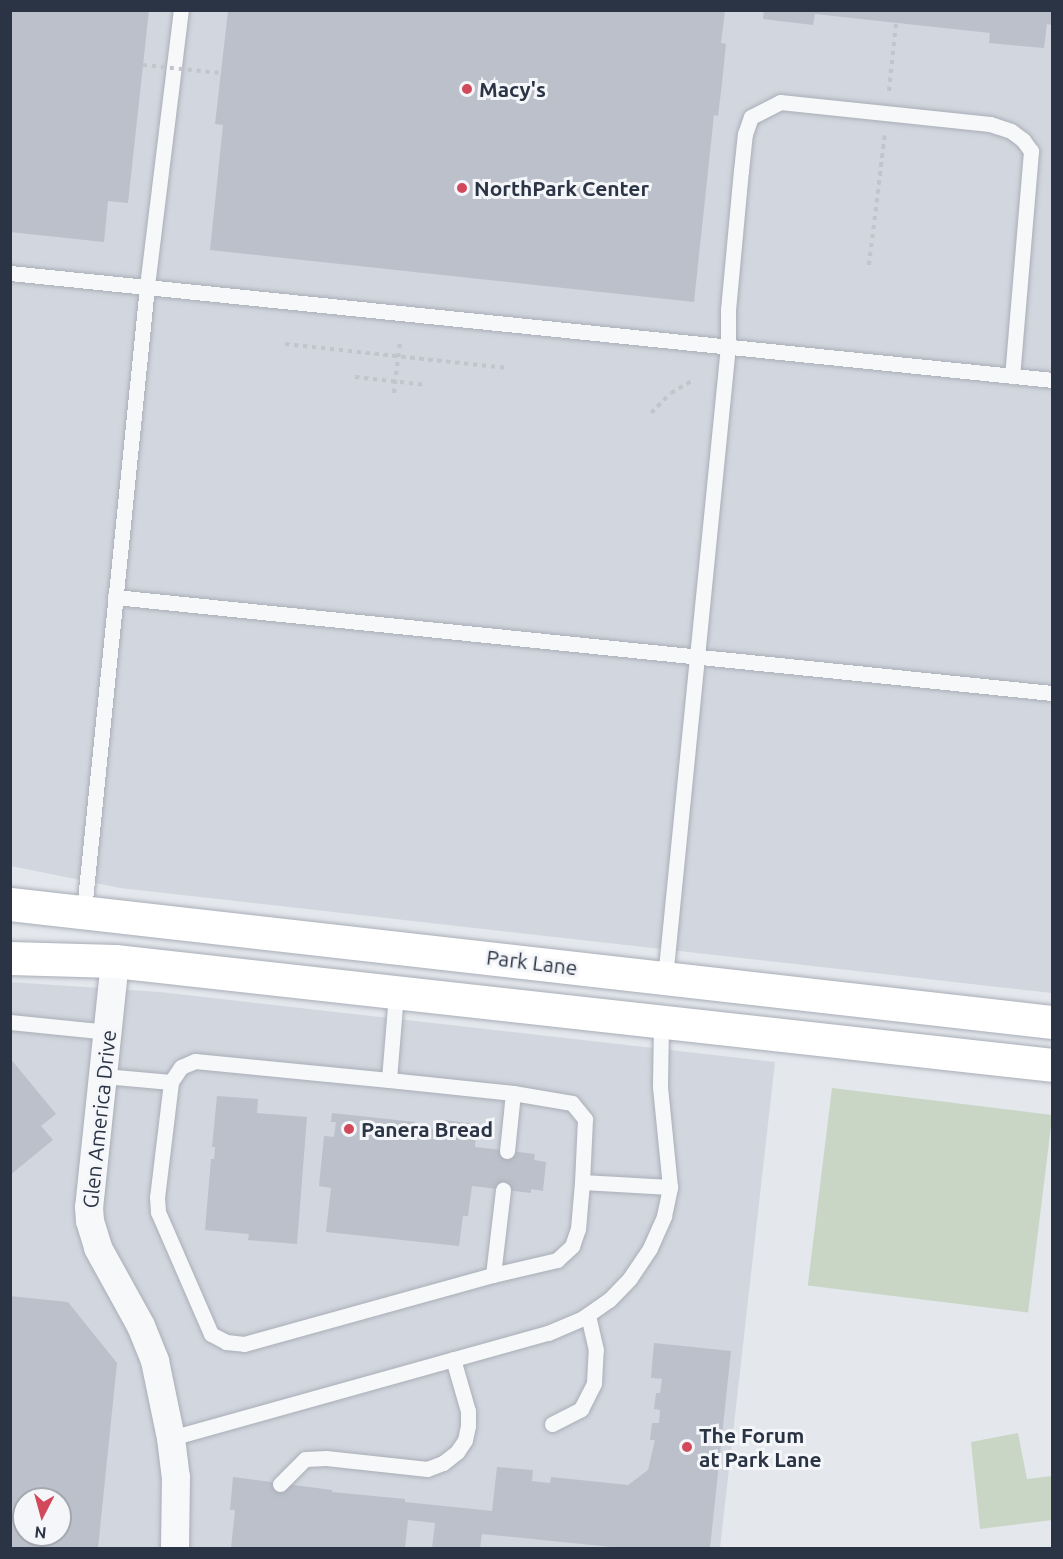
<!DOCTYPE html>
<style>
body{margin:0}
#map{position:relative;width:1063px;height:1559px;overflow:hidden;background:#e4e7ec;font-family:Ubuntu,sans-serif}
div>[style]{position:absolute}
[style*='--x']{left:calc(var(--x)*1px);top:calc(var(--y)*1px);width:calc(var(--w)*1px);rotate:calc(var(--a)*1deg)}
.built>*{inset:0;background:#d2d6de}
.green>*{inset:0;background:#c9d6c5;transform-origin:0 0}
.building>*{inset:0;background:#bbc0ca}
.path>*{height:4px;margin-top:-2px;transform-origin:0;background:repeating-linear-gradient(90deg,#c2c5cb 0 4.5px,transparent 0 9px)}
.roads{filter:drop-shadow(0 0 2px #a9aeb7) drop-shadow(0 0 2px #a9aeb7)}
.lane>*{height:15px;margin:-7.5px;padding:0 7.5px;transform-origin:7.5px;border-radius:7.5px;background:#f7f8fa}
.street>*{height:28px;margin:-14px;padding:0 14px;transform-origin:14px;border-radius:14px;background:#f7f8fa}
.secondary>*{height:33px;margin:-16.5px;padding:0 16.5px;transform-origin:16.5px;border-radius:16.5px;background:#fff}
.path-bridge>*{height:4px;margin-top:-2px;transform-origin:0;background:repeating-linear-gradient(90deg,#c2c5cb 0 4.5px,transparent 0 9px)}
.dots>*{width:16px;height:16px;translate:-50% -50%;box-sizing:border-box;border:3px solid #f4f6f9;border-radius:50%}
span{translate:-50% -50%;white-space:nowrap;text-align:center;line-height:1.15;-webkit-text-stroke:6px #f4f6f9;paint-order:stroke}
.poi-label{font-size:21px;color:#2b3445;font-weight:700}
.left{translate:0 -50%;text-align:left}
.street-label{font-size:21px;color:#2b3445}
.frame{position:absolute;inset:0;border:12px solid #2b3445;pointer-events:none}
.north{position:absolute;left:12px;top:1487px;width:60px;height:60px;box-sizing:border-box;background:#f4f6f9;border:2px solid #a4a8b1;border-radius:50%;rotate:186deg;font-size:16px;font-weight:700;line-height:24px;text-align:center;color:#2b3445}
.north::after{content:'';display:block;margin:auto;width:21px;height:27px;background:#d1495b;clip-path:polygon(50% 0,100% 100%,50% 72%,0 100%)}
</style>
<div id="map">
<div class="built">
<i style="clip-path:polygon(10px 11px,1052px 11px,1052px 993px,120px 888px,11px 866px)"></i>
<i style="clip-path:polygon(evenodd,10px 982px,160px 992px,775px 1062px,720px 1548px,11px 1548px,10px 982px,24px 1499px,60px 1499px,60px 1535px,24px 1535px,24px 1499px)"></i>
</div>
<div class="green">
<i style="left:832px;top:1088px;width:222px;height:199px;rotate:7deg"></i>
<i style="clip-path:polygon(1018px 1433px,1027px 1479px,1052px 1476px,1052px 1520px,980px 1529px,971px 1442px)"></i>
</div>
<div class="building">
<i style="clip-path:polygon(10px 10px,149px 10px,128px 203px,108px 201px,104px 242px,10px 232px)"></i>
<i style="clip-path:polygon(725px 10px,721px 43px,726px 44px,722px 83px,718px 116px,714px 115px,694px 302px,210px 250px,223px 125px,215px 124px,228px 11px)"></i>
<i style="clip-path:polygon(764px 10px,1052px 10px,1052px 25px,1047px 24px,1044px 48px,989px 43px,990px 33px,815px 14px,813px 25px,763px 19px)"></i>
<i style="clip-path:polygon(10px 1058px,56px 1114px,41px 1126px,53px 1140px,10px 1175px)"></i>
<i style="clip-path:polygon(217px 1096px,258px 1099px,257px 1113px,307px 1117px,297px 1244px,248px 1240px,249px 1234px,205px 1230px,211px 1159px,214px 1159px,215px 1147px,212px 1147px)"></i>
<i style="clip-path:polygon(332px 1113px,415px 1122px,415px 1126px,442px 1130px,443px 1120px,477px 1124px,475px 1147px,535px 1154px,534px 1160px,546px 1162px,543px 1191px,531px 1189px,531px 1193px,472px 1186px,468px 1216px,463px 1216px,459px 1246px,326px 1232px,331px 1188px,319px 1186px,324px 1136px,334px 1137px,336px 1122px,331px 1122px)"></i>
<i style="clip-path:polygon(evenodd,10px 1296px,68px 1302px,117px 1363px,98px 1548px,10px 1548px,10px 1296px,24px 1499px,60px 1499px,60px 1535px,24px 1535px,24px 1499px)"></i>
<i style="clip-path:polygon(654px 1343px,731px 1351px,710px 1548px,621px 1548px,482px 1534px,480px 1548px,432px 1548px,435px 1523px,408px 1520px,405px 1548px,231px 1548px,235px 1510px,230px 1510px,233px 1477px,332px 1490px,332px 1492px,405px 1499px,405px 1502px,492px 1511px,497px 1467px,533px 1470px,532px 1481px,550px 1483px,551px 1477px,628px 1485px,648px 1470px,655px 1440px,650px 1440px,652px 1423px,659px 1423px,660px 1410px,654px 1409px,656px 1393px,660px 1393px,662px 1379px,651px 1378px)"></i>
</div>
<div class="path">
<i style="--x:889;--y:91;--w:68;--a:-84.1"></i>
<i style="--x:869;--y:265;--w:134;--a:-83.1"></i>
<i style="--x:285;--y:344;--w:223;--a:6.2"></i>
<i style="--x:355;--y:377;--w:72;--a:6.3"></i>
<i style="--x:394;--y:393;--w:51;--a:-83.3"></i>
<i style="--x:651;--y:413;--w:28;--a:-45"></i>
<i style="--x:671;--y:393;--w:24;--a:-30"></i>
</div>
<div class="roads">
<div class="lane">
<i style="--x:10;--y:273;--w:1047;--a:5.86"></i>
<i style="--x:115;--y:597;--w:942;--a:5.85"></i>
<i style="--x:84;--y:910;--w:627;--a:-84.23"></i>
<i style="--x:147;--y:286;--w:278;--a:-83"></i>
<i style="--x:665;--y:978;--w:635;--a:-84.31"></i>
<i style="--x:728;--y:346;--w:36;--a:-90"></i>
<i style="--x:728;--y:310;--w:140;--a:-84.7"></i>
<i style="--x:741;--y:171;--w:37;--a:-84"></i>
<i style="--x:745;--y:134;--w:18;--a:-71"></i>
<i style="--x:751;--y:117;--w:33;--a:-27"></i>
<i style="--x:780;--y:102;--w:211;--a:6"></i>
<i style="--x:990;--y:124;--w:22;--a:18"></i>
<i style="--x:1011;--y:131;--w:15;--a:37"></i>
<i style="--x:1023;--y:140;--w:14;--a:54"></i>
<i style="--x:1031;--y:151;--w:226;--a:94.8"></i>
<i style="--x:396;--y:994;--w:86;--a:94.7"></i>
<i style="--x:389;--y:1080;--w:125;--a:6"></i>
<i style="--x:513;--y:1093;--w:60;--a:9.6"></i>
<i style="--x:572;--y:1103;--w:21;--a:51"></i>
<i style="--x:585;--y:1119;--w:63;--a:92.7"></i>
<i style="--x:582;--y:1182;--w:88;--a:3.3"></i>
<i style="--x:10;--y:1022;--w:99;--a:5.8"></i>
<i style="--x:104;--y:1076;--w:67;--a:5.1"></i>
<i style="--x:389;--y:1080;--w:195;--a:-174.4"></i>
<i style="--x:195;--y:1061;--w:15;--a:157"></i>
<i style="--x:181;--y:1067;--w:18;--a:124"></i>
<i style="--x:171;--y:1082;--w:116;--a:96.9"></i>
<i style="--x:157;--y:1197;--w:15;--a:86"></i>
<i style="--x:158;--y:1212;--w:133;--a:66.5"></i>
<i style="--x:211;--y:1334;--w:17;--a:28"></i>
<i style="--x:226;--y:1342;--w:18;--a:6"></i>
<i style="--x:244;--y:1344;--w:258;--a:-15.5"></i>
<i style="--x:493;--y:1275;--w:66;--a:-13.2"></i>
<i style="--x:557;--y:1260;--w:21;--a:-43"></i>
<i style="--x:572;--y:1246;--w:18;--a:-71"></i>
<i style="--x:578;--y:1229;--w:47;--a:-85.1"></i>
<i style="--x:507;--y:1151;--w:58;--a:-84.1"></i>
<i style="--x:493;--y:1275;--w:86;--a:-83.3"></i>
<i style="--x:552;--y:1424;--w:33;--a:-27"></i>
<i style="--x:581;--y:1409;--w:29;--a:-63"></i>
<i style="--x:594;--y:1383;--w:33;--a:-87"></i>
<i style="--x:596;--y:1350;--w:36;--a:-103"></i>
<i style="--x:171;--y:1438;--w:391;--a:-15.6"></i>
<i style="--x:548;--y:1333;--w:38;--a:-23"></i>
<i style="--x:583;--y:1318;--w:32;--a:-35"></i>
<i style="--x:609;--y:1300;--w:30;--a:-46"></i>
<i style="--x:630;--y:1278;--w:36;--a:-56"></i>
<i style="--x:650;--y:1248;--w:35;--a:-66"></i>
<i style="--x:664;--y:1216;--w:30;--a:-78"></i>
<i style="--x:670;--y:1187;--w:101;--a:-95.7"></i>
<i style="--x:660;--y:1086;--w:63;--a:-89.1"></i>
<i style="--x:280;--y:1484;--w:35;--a:-45"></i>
<i style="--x:305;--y:1459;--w:21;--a:-3"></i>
<i style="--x:326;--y:1458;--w:102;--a:6.2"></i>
<i style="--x:427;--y:1469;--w:17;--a:-21"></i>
<i style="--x:443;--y:1463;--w:18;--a:-38"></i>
<i style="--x:457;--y:1452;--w:14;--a:-56"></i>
<i style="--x:465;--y:1440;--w:14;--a:-78"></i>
<i style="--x:468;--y:1426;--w:15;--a:-90"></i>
<i style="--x:468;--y:1411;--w:54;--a:-106.1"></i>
</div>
<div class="street">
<i style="--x:115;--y:961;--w:247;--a:96"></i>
<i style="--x:89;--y:1207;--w:14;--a:86"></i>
<i style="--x:90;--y:1221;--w:28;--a:73"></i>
<i style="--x:98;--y:1248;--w:89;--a:61.1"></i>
<i style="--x:141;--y:1326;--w:38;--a:68"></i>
<i style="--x:155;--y:1361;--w:79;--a:78.3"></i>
<i style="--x:171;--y:1438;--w:39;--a:83"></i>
<i style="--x:176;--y:1477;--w:71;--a:90.8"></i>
</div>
<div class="secondary">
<i style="--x:10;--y:904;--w:1049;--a:6.46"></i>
<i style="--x:10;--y:958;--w:105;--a:1.6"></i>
<i style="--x:115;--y:961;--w:943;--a:6.33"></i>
</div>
</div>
<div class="path-bridge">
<i style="--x:143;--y:65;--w:78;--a:5.9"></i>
</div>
<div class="dots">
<i style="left:467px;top:89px;background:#d1495b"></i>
<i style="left:462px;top:188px;background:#d1495b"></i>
<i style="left:349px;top:1129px;background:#d1495b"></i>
<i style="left:687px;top:1447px;background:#d1495b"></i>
</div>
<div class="poi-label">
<span class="left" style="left:479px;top:89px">Macy's</span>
<span class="left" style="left:474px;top:188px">NorthPark Center</span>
<span class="left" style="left:361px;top:1129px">Panera Bread</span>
<span class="left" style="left:699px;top:1447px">The Forum<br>at Park Lane</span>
</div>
<div class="street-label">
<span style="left:532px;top:962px;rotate:7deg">Park Lane</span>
<span style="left:99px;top:1119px;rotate:-84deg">Glen America Drive</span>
</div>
<div class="frame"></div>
<div class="north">N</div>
</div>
